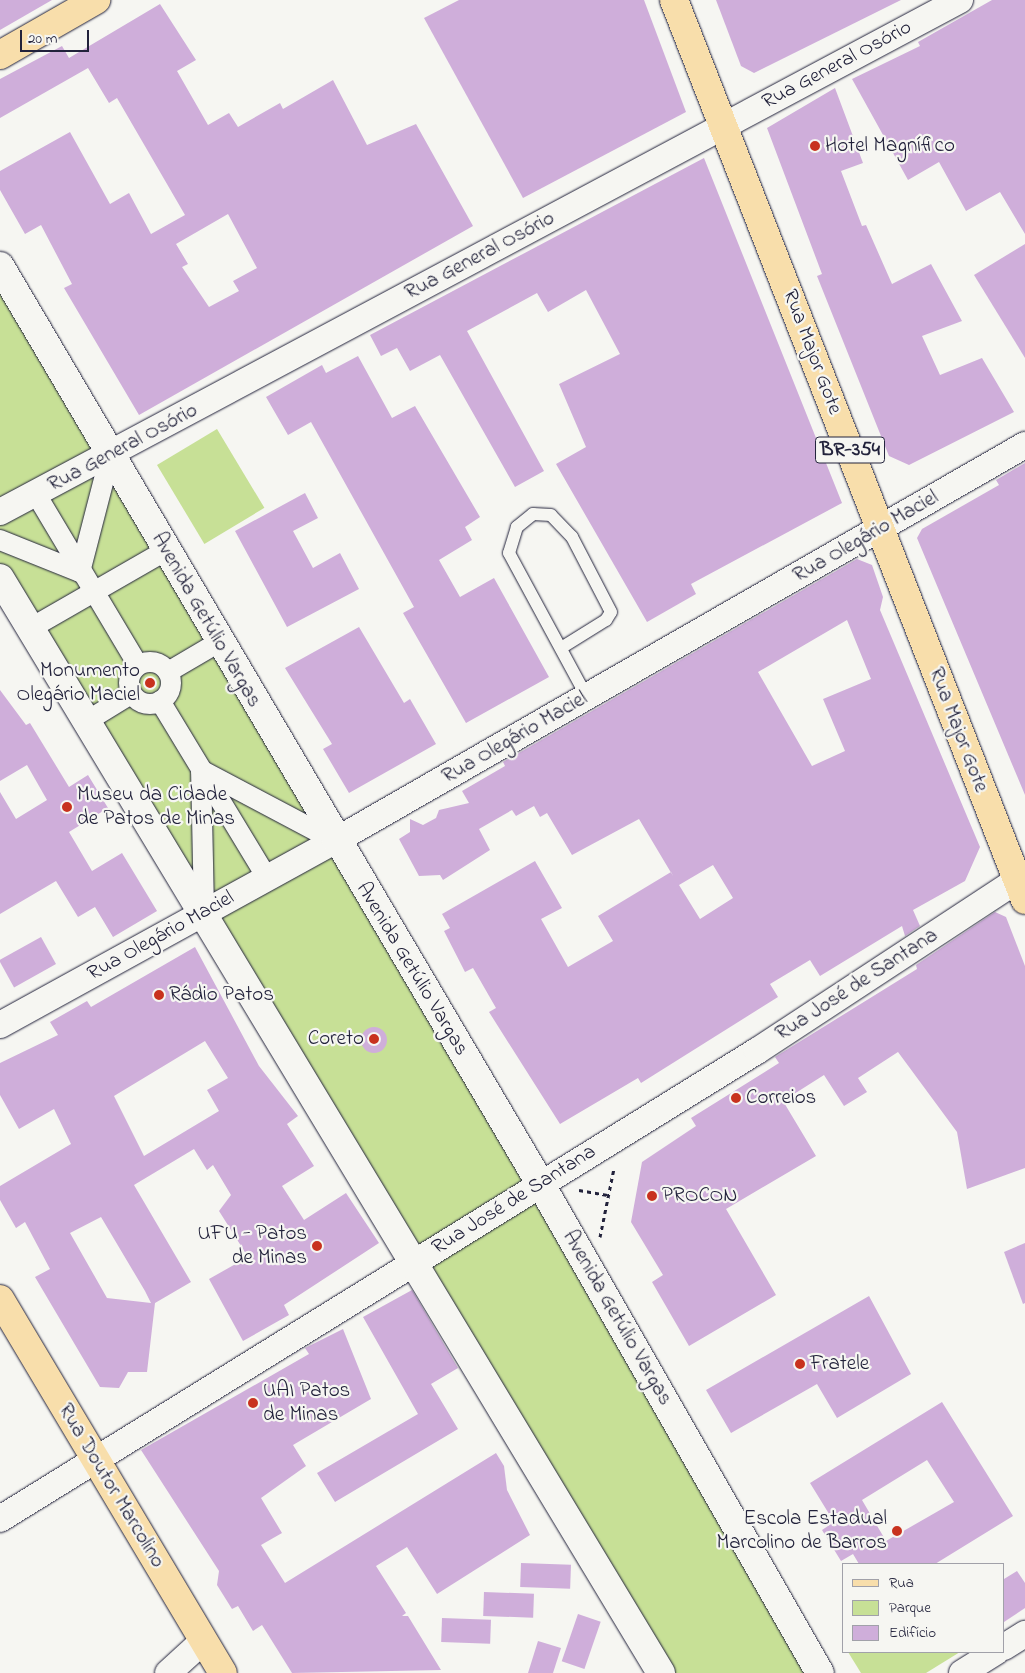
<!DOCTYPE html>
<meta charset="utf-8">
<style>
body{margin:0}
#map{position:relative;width:1025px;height:1673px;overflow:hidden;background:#f6f6f2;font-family:"Indie Flower",sans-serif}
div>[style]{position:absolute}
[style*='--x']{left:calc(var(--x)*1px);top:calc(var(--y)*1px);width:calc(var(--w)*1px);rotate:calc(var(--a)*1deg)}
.green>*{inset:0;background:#c7e096;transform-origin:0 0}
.building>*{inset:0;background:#cfaeda;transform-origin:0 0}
.round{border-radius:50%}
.path>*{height:3px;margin-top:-1.5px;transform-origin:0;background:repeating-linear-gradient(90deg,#22223b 0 4px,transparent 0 8px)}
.roads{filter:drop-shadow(0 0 1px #22223b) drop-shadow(0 0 1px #22223b)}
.service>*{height:12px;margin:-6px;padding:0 6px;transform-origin:6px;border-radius:6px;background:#f6f6f2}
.pedestrian>*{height:20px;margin:-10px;padding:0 10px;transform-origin:10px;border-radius:10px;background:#f6f6f2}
.pedestrian>.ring{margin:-10px;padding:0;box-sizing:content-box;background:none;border:20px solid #f6f6f2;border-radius:50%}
.minor>*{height:26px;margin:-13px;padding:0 13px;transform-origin:13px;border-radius:13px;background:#f6f6f2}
.tertiary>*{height:28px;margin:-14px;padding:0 14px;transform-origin:14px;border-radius:14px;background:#f6f6f2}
.primary>*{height:28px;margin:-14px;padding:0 14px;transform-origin:14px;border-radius:14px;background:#f8deab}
.dots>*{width:14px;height:14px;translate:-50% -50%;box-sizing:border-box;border:2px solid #f6f6f2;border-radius:50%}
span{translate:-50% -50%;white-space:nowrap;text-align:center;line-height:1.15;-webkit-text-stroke:4.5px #f6f6f2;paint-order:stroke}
.shield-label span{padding:1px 4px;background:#f6f6f2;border:1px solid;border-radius:4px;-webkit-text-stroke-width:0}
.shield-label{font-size:20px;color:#22223b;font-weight:700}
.street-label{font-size:21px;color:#22223b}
.poi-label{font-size:21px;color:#22223b}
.left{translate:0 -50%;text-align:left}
.right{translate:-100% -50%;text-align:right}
.legend{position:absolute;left:842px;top:1563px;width:162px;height:90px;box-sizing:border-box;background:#f6f6f2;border:1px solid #a1a1a9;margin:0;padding:6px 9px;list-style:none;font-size:15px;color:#22223b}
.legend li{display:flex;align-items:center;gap:10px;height:25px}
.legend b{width:25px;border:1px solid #a1a1a9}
.scale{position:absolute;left:20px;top:30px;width:69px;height:22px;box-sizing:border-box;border:2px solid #22223b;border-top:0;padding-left:6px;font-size:15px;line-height:18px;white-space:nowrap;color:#22223b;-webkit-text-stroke:4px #f6f6f2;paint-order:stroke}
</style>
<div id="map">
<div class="green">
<i style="clip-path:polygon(0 266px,820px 1673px,661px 1673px,0 578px)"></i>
<i style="left:217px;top:429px;width:92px;height:70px;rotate:59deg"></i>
<i style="clip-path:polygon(848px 1652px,960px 1652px,926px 1673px,861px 1673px)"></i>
</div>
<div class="building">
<i style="clip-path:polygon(0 0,52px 0,0 30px)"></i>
<i style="clip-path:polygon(459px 0,644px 0,686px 112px,523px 198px,424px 18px)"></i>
<i style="clip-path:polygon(716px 0,901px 0,754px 73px,741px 66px)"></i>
<i style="clip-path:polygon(992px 0,1025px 0,1025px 234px,1000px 192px,966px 211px,939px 162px,908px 180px,852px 79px,920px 46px,918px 42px)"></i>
<i style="clip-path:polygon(evenodd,160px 4px,196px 60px,177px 71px,208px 125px,229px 113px,238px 127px,280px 103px,283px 109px,333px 80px,367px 145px,416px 124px,473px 226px,139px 415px,64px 288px,72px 284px,41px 225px,25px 234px,0 190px,0 171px,70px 132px,110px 204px,129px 193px,151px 234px,185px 215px,117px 98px,109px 103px,88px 68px,0 118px,0 79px,62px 46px,69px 58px,160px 4px,228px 214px,257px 268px,233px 281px,239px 291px,209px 307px,182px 267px,188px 264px,176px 244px,228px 214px)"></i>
<i style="clip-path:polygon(835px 88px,863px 163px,841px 171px,862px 226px,866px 225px,892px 284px,931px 264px,962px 321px,922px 336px,940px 375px,982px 358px,1014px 412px,909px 465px,889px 456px,817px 276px,822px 274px,767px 128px)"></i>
<i style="clip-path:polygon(704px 158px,842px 503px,691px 584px,696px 594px,647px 622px,556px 464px,586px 447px,559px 384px,620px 354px,586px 290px,548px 312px,537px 293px,467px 331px,544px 471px,515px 487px,440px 355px,410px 371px,397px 348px,381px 356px,370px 335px)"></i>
<i style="clip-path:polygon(1025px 244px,1025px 358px,974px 275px)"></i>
<i style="clip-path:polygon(358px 356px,392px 418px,415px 406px,480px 517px,465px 527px,472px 540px,439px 560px,460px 597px,494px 578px,549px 677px,466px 723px,403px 613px,414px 607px,311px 422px,288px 435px,266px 397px,322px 365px,326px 373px)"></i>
<i style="clip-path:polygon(1025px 463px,1025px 795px,917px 538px,922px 529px,999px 485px,996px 480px)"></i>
<i style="clip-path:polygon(305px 493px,318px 518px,293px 531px,313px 568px,340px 553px,359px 589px,287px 627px,235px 531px)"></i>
<i style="clip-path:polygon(evenodd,857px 559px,872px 565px,883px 597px,880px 610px,980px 847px,965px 881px,913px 910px,920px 926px,905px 936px,902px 926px,820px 976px,810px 960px,770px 984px,778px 997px,641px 1083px,638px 1078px,560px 1124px,489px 1012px,496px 1008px,473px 968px,465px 972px,444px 931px,450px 928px,442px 914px,535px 861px,562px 908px,541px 919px,568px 967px,613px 941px,598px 916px,671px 872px,673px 876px,639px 819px,572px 855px,547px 813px,540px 817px,534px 806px,516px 816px,512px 810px,479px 829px,490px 850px,443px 880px,440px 875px,419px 876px,399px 839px,410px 832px,410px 819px,423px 825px,436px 818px,439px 810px,469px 803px,462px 791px,505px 766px,503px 762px,857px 559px,847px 620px,871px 679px,823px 699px,845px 751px,812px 766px,758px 672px,847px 620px,857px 559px,713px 865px,733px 898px,700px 919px,679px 885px,713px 865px)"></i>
<i style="clip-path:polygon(359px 627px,404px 703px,410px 699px,436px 744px,349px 793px,323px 749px,332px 744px,285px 668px)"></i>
<i style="clip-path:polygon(0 690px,26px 725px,30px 723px,69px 787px,88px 775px,108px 808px,69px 832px,92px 871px,122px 853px,157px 911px,113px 937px,95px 907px,78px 917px,56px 881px,0 914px,0 792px,16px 819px,47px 800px,27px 765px,0 781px)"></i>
<i style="clip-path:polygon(995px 912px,1006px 917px,1025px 966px,1025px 1168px,967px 1189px,957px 1132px,898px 1052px,858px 1078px,867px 1092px,844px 1106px,824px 1075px,783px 1101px,816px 1156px,726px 1209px,776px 1295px,689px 1346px,652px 1282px,663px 1275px,631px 1222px,642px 1162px,696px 1126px,691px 1118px,779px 1063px,775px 1057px,917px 969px,916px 965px)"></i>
<i style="left:41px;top:937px;width:31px;height:48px;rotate:61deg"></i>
<i style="clip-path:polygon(evenodd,195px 947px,259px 1066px,298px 1116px,287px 1124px,314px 1166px,282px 1186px,304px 1220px,346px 1193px,379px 1243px,284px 1305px,289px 1315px,243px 1341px,209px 1279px,248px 1257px,219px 1211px,231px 1195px,213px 1165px,207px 1170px,194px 1149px,134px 1185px,191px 1282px,155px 1303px,147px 1372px,128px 1372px,119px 1388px,100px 1387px,35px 1277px,50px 1269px,25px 1222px,16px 1228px,0 1200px,0 1186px,71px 1144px,54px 1109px,19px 1129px,0 1095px,0 1063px,58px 1035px,50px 1022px,87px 1001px,91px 1007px,195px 947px,205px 1041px,228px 1078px,207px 1090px,219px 1111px,144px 1156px,114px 1096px,205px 1041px,195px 947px,101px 1217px,145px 1291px,151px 1303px,107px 1298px,70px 1233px,101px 1217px)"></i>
<i class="round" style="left:361px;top:1027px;width:26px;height:26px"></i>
<i style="clip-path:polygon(1025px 1243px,1025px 1303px,1023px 1304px,1004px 1252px)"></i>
<i style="clip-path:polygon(412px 1290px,458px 1368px,431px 1384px,458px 1429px,335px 1502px,317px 1473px,418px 1414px,363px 1317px)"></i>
<i style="clip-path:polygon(869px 1296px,911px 1374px,837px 1418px,817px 1384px,731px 1433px,706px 1390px)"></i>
<i style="clip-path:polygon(343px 1329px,371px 1399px,293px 1445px,306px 1466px,261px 1498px,282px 1533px,261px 1545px,285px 1583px,496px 1453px,504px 1466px,507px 1490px,530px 1535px,437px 1594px,407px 1547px,376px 1566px,406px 1613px,402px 1616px,408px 1616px,441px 1670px,292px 1673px,262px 1625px,253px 1631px,238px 1606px,232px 1609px,217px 1585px,219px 1571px,141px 1450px,309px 1354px,305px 1348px)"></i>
<i style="clip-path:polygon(evenodd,942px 1402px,1013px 1516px,935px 1564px,859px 1564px,853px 1554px,841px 1561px,822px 1530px,834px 1522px,810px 1483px,942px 1402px,927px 1460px,954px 1502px,886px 1541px,862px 1500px,927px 1460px)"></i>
<i style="left:521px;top:1563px;width:50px;height:24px;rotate:2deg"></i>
<i style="clip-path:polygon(1017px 1571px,1025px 1583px,1025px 1608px,1004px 1622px,1004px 1579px)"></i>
<i style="left:484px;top:1592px;width:50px;height:24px;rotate:2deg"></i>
<i style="left:578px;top:1614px;width:24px;height:50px;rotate:19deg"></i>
<i style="left:442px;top:1618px;width:49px;height:24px;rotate:2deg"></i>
<i style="clip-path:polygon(538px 1641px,561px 1648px,553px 1673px,528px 1673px)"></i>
</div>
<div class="path">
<i style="--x:579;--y:1190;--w:29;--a:10"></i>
<i style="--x:600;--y:1237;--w:70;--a:-78.5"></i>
</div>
<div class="roads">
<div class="service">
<i style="--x:561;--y:648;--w:53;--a:-31.9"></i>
<i style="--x:606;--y:620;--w:9;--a:-58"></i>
<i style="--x:611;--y:612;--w:85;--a:-117.5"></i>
<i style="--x:572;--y:537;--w:30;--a:-134"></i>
<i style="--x:551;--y:515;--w:18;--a:-177"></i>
<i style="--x:533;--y:514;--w:21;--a:141"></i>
<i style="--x:517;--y:527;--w:27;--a:107"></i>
<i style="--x:509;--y:553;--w:164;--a:61.6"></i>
</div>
<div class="pedestrian">
<i style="--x:36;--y:494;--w:199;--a:59.2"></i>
<i style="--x:0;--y:540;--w:86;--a:21.8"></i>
<i style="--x:80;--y:572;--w:120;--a:-75.5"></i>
<i style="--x:31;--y:628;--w:155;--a:-29.9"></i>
<i class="ring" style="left:129px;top:662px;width:22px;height:22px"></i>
<i style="--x:168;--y:672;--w:59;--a:-30.5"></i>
<i style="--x:160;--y:701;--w:207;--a:58.8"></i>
<i style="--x:87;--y:721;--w:52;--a:-31.5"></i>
<i style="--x:204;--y:911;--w:141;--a:-91.2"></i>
<i style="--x:201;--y:770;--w:152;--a:27.9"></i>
</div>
<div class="minor">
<i style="--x:0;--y:512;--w:1088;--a:-28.07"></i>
<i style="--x:0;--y:1025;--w:382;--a:-28.8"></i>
<i style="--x:335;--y:841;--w:796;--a:-29.85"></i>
<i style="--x:0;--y:1519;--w:890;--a:-31.73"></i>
<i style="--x:757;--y:1051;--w:321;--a:-33.3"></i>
<i style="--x:1004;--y:1647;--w:25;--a:-32"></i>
<i style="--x:168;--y:1673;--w:47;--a:-42.4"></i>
<i style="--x:962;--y:1673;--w:40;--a:-32"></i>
</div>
<div class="tertiary">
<i style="--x:0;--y:266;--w:1064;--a:59.51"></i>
<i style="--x:540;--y:1183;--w:564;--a:60.26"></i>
<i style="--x:0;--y:578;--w:1279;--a:58.88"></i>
</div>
<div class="primary">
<i style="--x:674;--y:0;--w:966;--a:68.69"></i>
<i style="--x:0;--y:55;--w:111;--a:-29.8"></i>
<i style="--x:0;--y:1299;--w:435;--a:59.2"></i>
</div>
</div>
<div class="dots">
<i style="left:815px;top:146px;background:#c8321e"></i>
<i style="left:150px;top:683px;background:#c8321e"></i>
<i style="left:67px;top:807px;background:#c8321e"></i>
<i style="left:159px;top:995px;background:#c8321e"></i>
<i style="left:374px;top:1039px;background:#c8321e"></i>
<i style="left:736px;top:1098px;background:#c8321e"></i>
<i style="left:652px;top:1196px;background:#c8321e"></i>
<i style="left:317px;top:1246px;background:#c8321e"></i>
<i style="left:800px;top:1364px;background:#c8321e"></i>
<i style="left:253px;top:1403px;background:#c8321e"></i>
<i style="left:897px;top:1531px;background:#c8321e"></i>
</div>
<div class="shield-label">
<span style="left:850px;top:450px">BR-354</span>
</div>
<div class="street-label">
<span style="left:837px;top:65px;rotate:-28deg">Rua General Osório</span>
<span style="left:480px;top:256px;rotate:-28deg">Rua General Osório</span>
<span style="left:812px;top:352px;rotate:69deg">Rua Major Gote</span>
<span style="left:123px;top:448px;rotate:-28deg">Rua General Osório</span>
<span style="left:866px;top:537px;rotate:-30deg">Rua Olegário Maciel</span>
<span style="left:206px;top:620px;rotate:60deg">Avenida Getúlio Vargas</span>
<span style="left:958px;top:730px;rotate:69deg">Rua Major Gote</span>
<span style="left:515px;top:738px;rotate:-30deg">Rua Olegário Maciel</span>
<span style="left:161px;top:936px;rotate:-29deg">Rua Olegário Maciel</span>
<span style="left:412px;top:969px;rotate:59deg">Avenida Getúlio Vargas</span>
<span style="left:857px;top:985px;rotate:-33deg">Rua José de Santana</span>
<span style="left:514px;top:1200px;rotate:-32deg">Rua José de Santana</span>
<span style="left:617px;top:1318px;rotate:60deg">Avenida Getúlio Vargas</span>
<span style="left:111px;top:1486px;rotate:59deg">Rua Doutor Marcolino</span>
</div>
<div class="poi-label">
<span class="left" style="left:825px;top:146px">Hotel Magnífico</span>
<span class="right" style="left:140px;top:683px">Monumento<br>Olegário Maciel</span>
<span class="left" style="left:77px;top:807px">Museu da Cidade<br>de Patos de Minas</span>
<span class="left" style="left:169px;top:995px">Rádio Patos</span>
<span class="right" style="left:364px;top:1039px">Coreto</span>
<span class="left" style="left:746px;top:1098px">Correios</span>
<span class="left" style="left:662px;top:1196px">PROCON</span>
<span class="right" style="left:307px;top:1246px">UFU - Patos<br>de Minas</span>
<span class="left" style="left:810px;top:1364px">Fratele</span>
<span class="left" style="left:263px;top:1403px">UAI Patos<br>de Minas</span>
<span class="right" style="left:887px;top:1531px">Escola Estadual<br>Marcolino de Barros</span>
</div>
<ul class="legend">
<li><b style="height:6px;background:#f8deab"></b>Rua</li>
<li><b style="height:14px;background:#c7e096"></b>Parque</li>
<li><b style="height:14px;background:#cfaeda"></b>Edifício</li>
</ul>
<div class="scale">20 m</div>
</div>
